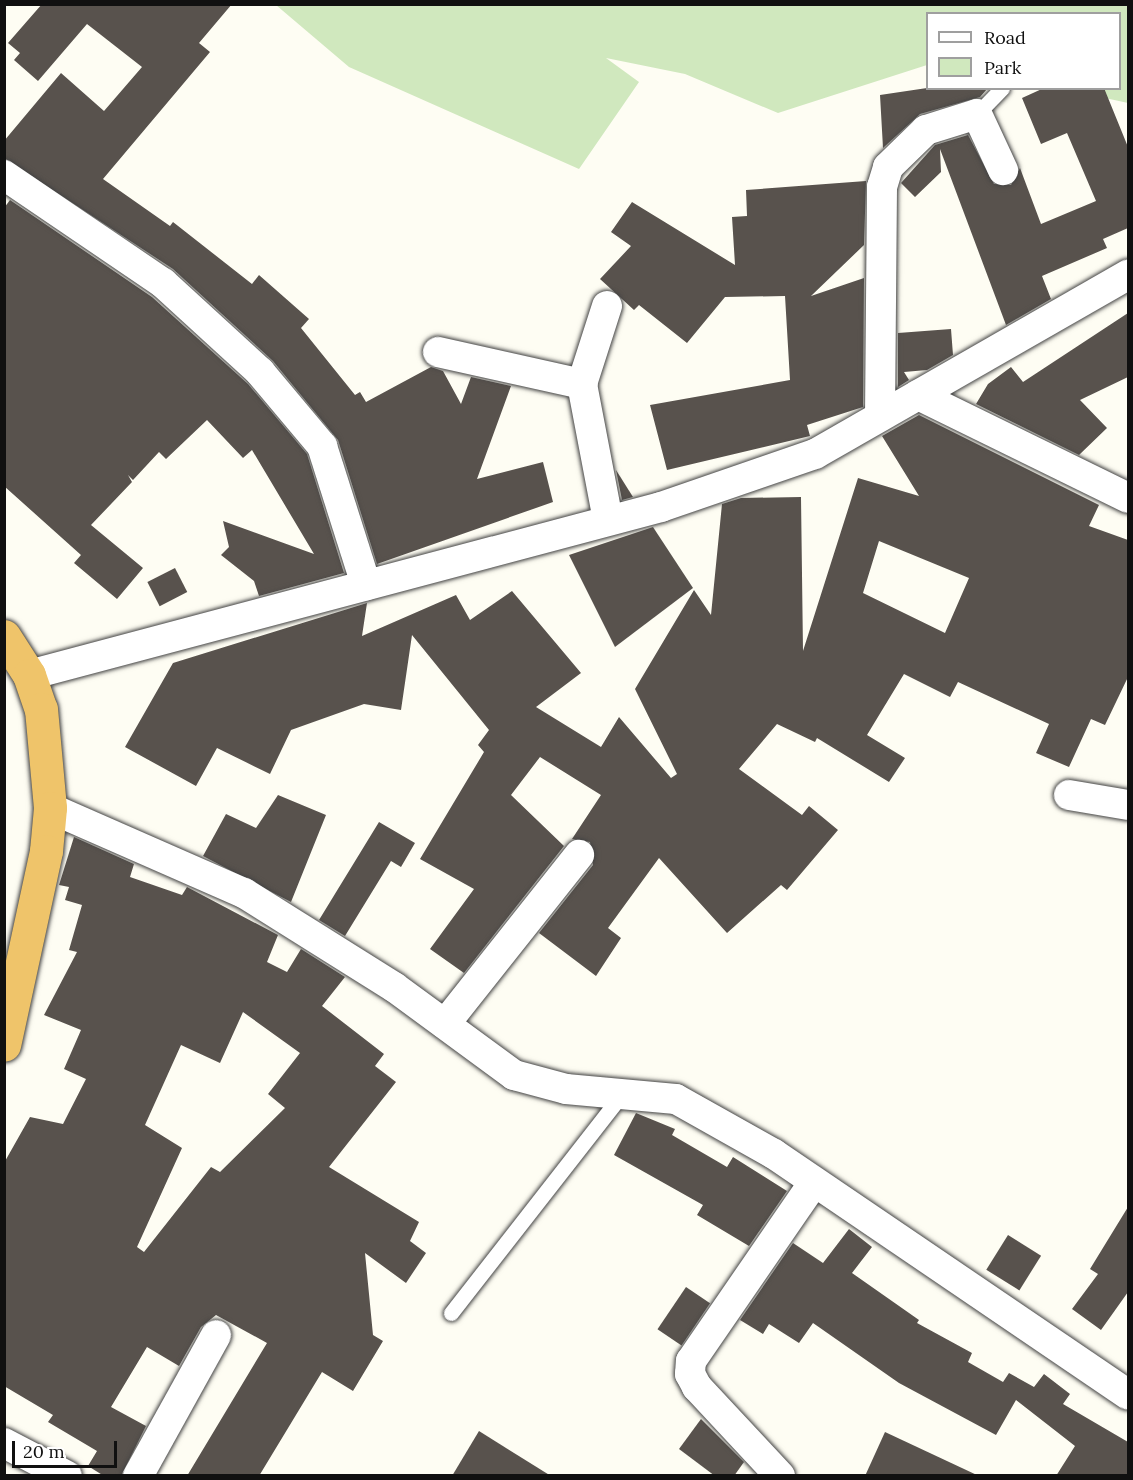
<!DOCTYPE html>
<style>
body{margin:0}
#map{position:relative;width:1133px;height:1480px;overflow:hidden;background:#fefdf3;font-family:Lora,serif}
div>[style]{position:absolute}
[style*='--x']{left:calc(var(--x)*1px);top:calc(var(--y)*1px);width:calc(var(--w)*1px);rotate:calc(var(--a)*1deg)}
.green>*{inset:0;background:#d0e8be}
.building>*{inset:0;background:#58524d;transform-origin:0 0}
.roads{filter:drop-shadow(0 0 2px #434343) drop-shadow(0 0 2px #434343)}
.service>*{height:15px;margin:-7.5px;padding:0 7.5px;transform-origin:7.5px;border-radius:7.5px;background:#fff}
.minor>*{height:30px;margin:-15px;padding:0 15px;transform-origin:15px;border-radius:15px;background:#fff}
.trunk>*{height:33px;margin:-16.5px;padding:0 16.5px;transform-origin:16.5px;border-radius:16.5px;background:#efc46a}
span{translate:-50% -50%;white-space:nowrap;text-align:center;line-height:1.15;-webkit-text-stroke:6px #fff;paint-order:stroke}
.frame{position:absolute;inset:0;border:6px solid #101010;pointer-events:none}
.legend{position:absolute;left:926px;top:12px;width:195px;height:78px;box-sizing:border-box;background:#fff;border:2px solid #9f9f9f;margin:0;padding:8px 10px;list-style:none;font-size:18px;color:#101010}
.legend li{display:flex;align-items:center;gap:12px;height:30px}
.legend b{width:30px;border:2px solid #9f9f9f}
.scale{position:absolute;left:12px;top:1441px;width:105px;height:27px;box-sizing:border-box;border:3px solid #101010;border-top:0;padding-left:8px;font-size:18px;line-height:21px;white-space:nowrap;color:#101010;-webkit-text-stroke:4px #fff;paint-order:stroke}
</style>
<div id="map">
<div class="green">
<i style="clip-path:polygon(276px 5px,1128px 5px,1128px 103px,1064px 89px,1120px 88px,1120px 14px,928px 14px,927px 65px,778px 113px,685px 74px,606px 58px,639px 82px,579px 169px,349px 67px)"></i>
</div>
<div class="building">
<i style="clip-path:polygon(42px 4px,232px 4px,199px 43px,210px 52px,103px 179px,170px 226px,173px 222px,252px 284px,259px 275px,309px 319px,301px 328px,355px 395px,360px 392px,366px 402px,431px 367px,443px 371px,461px 404px,471px 377px,511px 386px,477px 479px,543px 462px,553px 502px,377px 564px,338px 440px,273px 361px,173px 269px,4px 158px,4px 141px,61px 73px,104px 111px,142px 67px,87px 24px,38px 81px,14px 60px,20px 53px,8px 43px)"></i>
<i style="clip-path:polygon(927px 88px,988px 88px,980px 97px,920px 114px,883px 148px,880px 95px)"></i>
<i style="clip-path:polygon(1044px 88px,1104px 88px,1128px 147px,1128px 228px,1103px 239px,1107px 248px,1042px 276px,1051px 299px,1006px 325px,940px 149px,941px 172px,915px 197px,901px 183px,935px 145px,968px 135px,994px 184px,1011px 185px,1020px 168px,1041px 224px,1096px 201px,1067px 133px,1041px 144px,1022px 98px)"></i>
<i style="clip-path:polygon(866px 181px,864px 245px,811px 296px,864px 278px,863px 407px,807px 425px,810px 436px,667px 470px,650px 405px,790px 380px,785px 296px,725px 297px,687px 343px,639px 305px,634px 310px,600px 279px,631px 246px,611px 232px,632px 202px,735px 265px,732px 217px,747px 216px,746px 190px)"></i>
<i style="clip-path:polygon(10px 200px,152px 297px,248px 384px,307px 454px,344px 573px,259px 596px,254px 581px,221px 555px,229px 547px,223px 521px,314px 554px,252px 450px,243px 458px,207px 420px,166px 459px,159px 452px,133px 480px,128px 475px,132px 482px,91px 525px,143px 568px,117px 599px,74px 563px,81px 555px,4px 486px,4px 208px)"></i>
<i style="clip-path:polygon(1128px 313px,1128px 377px,1080px 400px,1107px 428px,1079px 455px,976px 404px,988px 384px,1011px 367px,1023px 382px)"></i>
<i style="clip-path:polygon(951px 329px,953px 355px,927px 370px,904px 372px,909px 380px,898px 387px,898px 333px)"></i>
<i style="clip-path:polygon(evenodd,919px 415px,1099px 505px,1089px 526px,1128px 540px,1128px 677px,1105px 725px,1091px 719px,1069px 767px,1036px 753px,1049px 724px,958px 682px,950px 697px,904px 674px,867px 735px,905px 758px,889px 782px,817px 738px,815px 742px,777px 724px,739px 769px,802px 815px,809px 806px,838px 830px,787px 890px,781px 885px,727px 933px,659px 858px,608px 928px,621px 938px,596px 976px,539px 933px,593px 865px,590px 842px,572px 839px,601px 795px,540px 757px,511px 795px,564px 846px,464px 973px,430px 949px,474px 889px,420px 859px,484px 752px,478px 745px,489px 730px,412px 635px,401px 710px,364px 704px,291px 730px,270px 774px,217px 748px,196px 786px,125px 747px,173px 663px,367px 603px,362px 636px,456px 595px,470px 620px,512px 591px,581px 673px,536px 707px,601px 747px,619px 717px,671px 778px,677px 774px,635px 689px,694px 590px,711px 615px,722px 504px,741px 498px,801px 497px,803px 651px,858px 478px,919px 496px,882px 436px,919px 415px,879px 541px,969px 578px,945px 633px,863px 593px,879px 541px)"></i>
<i style="clip-path:polygon(616px 470px,633px 497px,622px 500px)"></i>
<i style="clip-path:polygon(653px 527px,693px 588px,615px 647px,569px 555px)"></i>
<i style="left:175px;top:568px;width:27px;height:31px;rotate:63deg"></i>
<i style="clip-path:polygon(278px 795px,326px 815px,291px 902px,203px 856px,226px 814px,256px 828px)"></i>
<i style="clip-path:polygon(379px 822px,415px 843px,401px 867px,391px 861px,345px 936px,319px 920px)"></i>
<i style="clip-path:polygon(evenodd,74px 837px,134px 864px,130px 877px,182px 895px,187px 887px,278px 935px,267px 962px,287px 972px,301px 949px,345px 977px,322px 1006px,384px 1054px,375px 1066px,396px 1082px,329px 1167px,419px 1222px,410px 1241px,426px 1253px,406px 1283px,365px 1253px,373px 1335px,383px 1341px,353px 1391px,322px 1372px,259px 1476px,187px 1476px,267px 1343px,216px 1315px,201px 1327px,179px 1366px,147px 1347px,111px 1407px,146px 1426px,121px 1476px,104px 1476px,88px 1466px,97px 1451px,48px 1422px,53px 1415px,4px 1386px,4px 1163px,30px 1117px,63px 1124px,86px 1079px,64px 1069px,81px 1030px,44px 1015px,77px 952px,69px 950px,82px 905px,65px 900px,69px 887px,59px 885px,74px 837px,243px 1012px,300px 1053px,268px 1094px,285px 1108px,220px 1172px,211px 1167px,144px 1252px,137px 1247px,182px 1148px,145px 1125px,181px 1045px,220px 1063px,243px 1012px)"></i>
<i style="clip-path:polygon(636px 1113px,675px 1129px,672px 1135px,727px 1167px,733px 1157px,787px 1191px,749px 1246px,697px 1215px,703px 1205px,614px 1155px)"></i>
<i style="clip-path:polygon(1128px 1207px,1128px 1292px,1101px 1330px,1072px 1309px,1098px 1274px,1090px 1269px)"></i>
<i style="clip-path:polygon(849px 1229px,872px 1247px,852px 1273px,919px 1320px,917px 1323px,972px 1353px,968px 1362px,1003px 1382px,1009px 1373px,1034px 1387px,1044px 1374px,1070px 1394px,1063px 1404px,1128px 1442px,1128px 1476px,1056px 1476px,1075px 1446px,1016px 1400px,996px 1435px,899px 1383px,813px 1323px,799px 1343px,769px 1324px,763px 1334px,740px 1320px,793px 1243px,823px 1263px)"></i>
<i style="left:1008px;top:1235px;width:39px;height:41px;rotate:32deg"></i>
<i style="left:686px;top:1287px;width:29px;height:51px;rotate:34deg"></i>
<i style="clip-path:polygon(701px 1419px,744px 1462px,734px 1476px,715px 1476px,679px 1449px)"></i>
<i style="clip-path:polygon(479px 1431px,551px 1476px,452px 1476px)"></i>
<i style="clip-path:polygon(885px 1432px,979px 1476px,865px 1476px)"></i>
</div>
<div class="roads">
<div class="service">
<i style="--x:977;--y:114;--w:36;--a:-46"></i>
<i style="--x:451;--y:1313;--w:279;--a:-52"></i>
</div>
<div class="minor">
<i style="--x:4;--y:175;--w:192;--a:34.2"></i>
<i style="--x:163;--y:283;--w:132;--a:42.5"></i>
<i style="--x:260;--y:372;--w:97;--a:50"></i>
<i style="--x:322;--y:446;--w:146;--a:72.4"></i>
<i style="--x:607;--y:306;--w:82;--a:107.8"></i>
<i style="--x:582;--y:384;--w:138;--a:79.2"></i>
<i style="--x:438;--y:352;--w:148;--a:12.5"></i>
<i style="--x:918;--y:395;--w:234;--a:26.1"></i>
<i style="--x:880;--y:416;--w:229;--a:-89.5"></i>
<i style="--x:882;--y:187;--w:21;--a:-73"></i>
<i style="--x:888;--y:167;--w:53;--a:-44.2"></i>
<i style="--x:926;--y:130;--w:53;--a:-17.4"></i>
<i style="--x:977;--y:114;--w:62;--a:65.1"></i>
<i style="--x:29;--y:675;--w:654;--a:-14.89"></i>
<i style="--x:661;--y:507;--w:163;--a:-19"></i>
<i style="--x:815;--y:454;--w:361;--a:-29.8"></i>
<i style="--x:1069;--y:795;--w:60;--a:9.6"></i>
<i style="--x:50;--y:808;--w:212;--a:23.7"></i>
<i style="--x:244;--y:893;--w:177;--a:32.1"></i>
<i style="--x:394;--y:987;--w:149;--a:36.3"></i>
<i style="--x:514;--y:1075;--w:54;--a:15.1"></i>
<i style="--x:566;--y:1089;--w:110;--a:5.2"></i>
<i style="--x:676;--y:1099;--w:112;--a:29.3"></i>
<i style="--x:774;--y:1154;--w:428;--a:34.2"></i>
<i style="--x:445;--y:1024;--w:216;--a:-51.6"></i>
<i style="--x:4;--y:1443;--w:71;--a:27.6"></i>
<i style="--x:138;--y:1476;--w:161;--a:-61"></i>
<i style="--x:780;--y:1476;--w:122;--a:-133"></i>
<i style="--x:697;--y:1387;--w:15;--a:-118"></i>
<i style="--x:690;--y:1374;--w:13;--a:-86"></i>
<i style="--x:691;--y:1361;--w:217;--a:-55.5"></i>
</div>
<div class="trunk">
<i style="--x:4;--y:636;--w:46;--a:57.3"></i>
<i style="--x:29;--y:675;--w:36;--a:71"></i>
<i style="--x:41;--y:709;--w:99;--a:84.8"></i>
<i style="--x:50;--y:808;--w:43;--a:95.3"></i>
<i style="--x:46;--y:851;--w:198;--a:102.2"></i>
</div>
</div>
<div class="frame"></div>
<ul class="legend">
<li><b style="height:8px;background:#fff"></b>Road</li>
<li><b style="height:16px;background:#d0e8be"></b>Park</li>
</ul>
<div class="scale">20 m</div>
</div>
